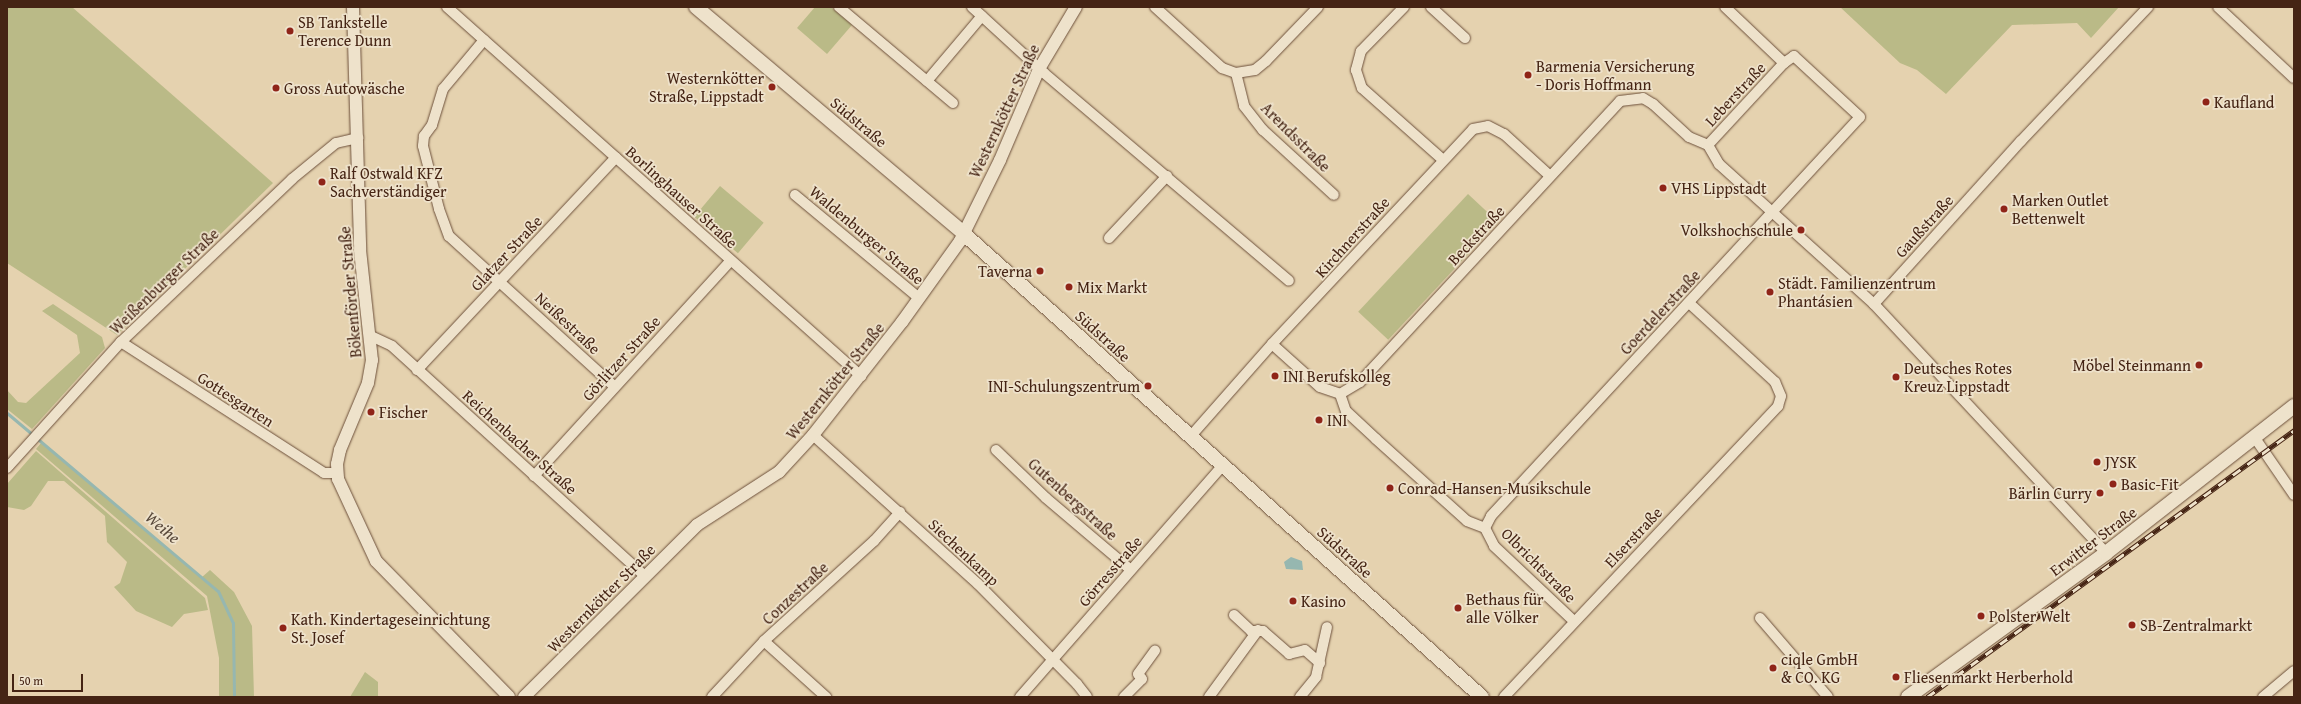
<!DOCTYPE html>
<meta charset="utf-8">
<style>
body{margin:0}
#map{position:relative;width:2301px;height:704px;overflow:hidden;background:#e5d2af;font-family:"Gentium Book Plus",serif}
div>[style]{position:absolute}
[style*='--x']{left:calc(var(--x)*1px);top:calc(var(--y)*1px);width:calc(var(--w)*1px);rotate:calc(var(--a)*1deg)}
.green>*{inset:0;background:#baba87;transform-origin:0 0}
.water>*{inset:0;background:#96b7b0}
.stream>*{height:3px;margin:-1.5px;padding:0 1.5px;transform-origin:1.5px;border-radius:1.5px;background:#96b7b0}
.roads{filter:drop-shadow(0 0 1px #6d503b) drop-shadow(0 0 1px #6d503b)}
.minor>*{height:10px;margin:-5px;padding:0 5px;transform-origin:5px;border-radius:5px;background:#eee2cb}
.tertiary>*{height:12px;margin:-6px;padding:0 6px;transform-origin:6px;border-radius:6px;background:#eee2cb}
.secondary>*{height:14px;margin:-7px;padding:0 7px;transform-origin:7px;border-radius:7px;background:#eee2cb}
.rail>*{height:4.5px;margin-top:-2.25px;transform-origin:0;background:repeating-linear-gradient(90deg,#eee2cb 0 9px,#452414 0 18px);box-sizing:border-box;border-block:1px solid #452414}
.dots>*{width:11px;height:11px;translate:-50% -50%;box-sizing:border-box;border:2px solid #eee2cb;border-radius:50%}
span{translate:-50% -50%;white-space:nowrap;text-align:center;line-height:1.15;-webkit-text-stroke:3.5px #eee2cb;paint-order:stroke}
.poi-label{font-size:16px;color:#452414}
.left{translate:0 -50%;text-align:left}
.right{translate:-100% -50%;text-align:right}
.street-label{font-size:16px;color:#452414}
.water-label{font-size:17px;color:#59493b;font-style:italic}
.frame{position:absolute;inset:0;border:8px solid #452414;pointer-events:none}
.scale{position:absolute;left:12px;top:674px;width:71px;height:18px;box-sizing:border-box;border:2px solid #452414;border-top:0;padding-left:5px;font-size:12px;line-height:14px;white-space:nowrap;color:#452414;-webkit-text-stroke:3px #eee2cb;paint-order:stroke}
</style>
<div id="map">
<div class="green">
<i style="clip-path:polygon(7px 7px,72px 7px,273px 183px,117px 335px,7px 263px)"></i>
<i style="clip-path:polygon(815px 7px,831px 7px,852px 25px,827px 54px,797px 28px)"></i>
<i style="clip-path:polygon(1840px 7px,2119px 7px,2091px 38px,2077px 23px,2012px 25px,1946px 94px,1917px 70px,1900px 63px)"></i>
<i style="left:720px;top:186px;width:57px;height:40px;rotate:40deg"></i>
<i style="left:1468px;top:194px;width:41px;height:161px;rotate:43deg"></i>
<i style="clip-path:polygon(53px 304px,102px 337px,105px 348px,32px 429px,7px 409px,7px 390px,18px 402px,26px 403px,80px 353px,77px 335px,42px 311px)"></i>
<i style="clip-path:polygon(41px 443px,201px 578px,210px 570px,234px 592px,252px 626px,254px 697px,219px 697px,219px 658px,207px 596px,36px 449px)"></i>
<i style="clip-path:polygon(36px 451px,205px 598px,208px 610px,184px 614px,172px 627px,136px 611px,114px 587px,120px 583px,127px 562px,107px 542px,105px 516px,64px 481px,48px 481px,31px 506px,24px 510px,7px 507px,7px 484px)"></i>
<i style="clip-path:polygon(365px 672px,378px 682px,378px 697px,350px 697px)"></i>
</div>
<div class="water">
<i style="clip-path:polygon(1291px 557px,1302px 561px,1303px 570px,1286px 569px,1284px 562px)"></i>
</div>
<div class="stream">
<i style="--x:7;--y:413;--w:276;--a:40.2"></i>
<i style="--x:218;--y:591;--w:35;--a:65"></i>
<i style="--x:233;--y:623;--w:74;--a:89.2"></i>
</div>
<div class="roads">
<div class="minor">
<i style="--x:447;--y:7;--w:555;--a:41.71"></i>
<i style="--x:839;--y:7;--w:149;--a:40.1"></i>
<i style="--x:972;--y:7;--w:98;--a:42.5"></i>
<i style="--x:1044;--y:73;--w:321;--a:40.3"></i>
<i style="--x:1155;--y:7;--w:91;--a:42.3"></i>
<i style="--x:1222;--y:68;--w:15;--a:20"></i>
<i style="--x:1236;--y:73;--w:19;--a:-9"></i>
<i style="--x:1255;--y:70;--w:14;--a:-39"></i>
<i style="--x:1266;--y:61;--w:75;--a:-46.1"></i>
<i style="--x:1404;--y:7;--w:62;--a:134.3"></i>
<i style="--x:1361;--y:51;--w:20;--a:105"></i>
<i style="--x:1356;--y:70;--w:19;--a:72"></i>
<i style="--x:1362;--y:88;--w:107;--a:41.6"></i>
<i style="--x:1431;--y:7;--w:46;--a:42.4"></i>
<i style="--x:2218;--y:7;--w:104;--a:43.1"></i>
<i style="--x:484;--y:40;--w:64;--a:129.9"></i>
<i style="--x:443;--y:89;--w:38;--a:107"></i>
<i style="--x:432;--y:125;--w:14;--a:126"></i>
<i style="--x:424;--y:136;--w:10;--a:96"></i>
<i style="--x:423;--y:146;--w:65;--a:75.7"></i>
<i style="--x:439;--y:209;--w:29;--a:70"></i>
<i style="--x:449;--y:236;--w:224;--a:42.3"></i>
<i style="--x:1236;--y:73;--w:34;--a:76"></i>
<i style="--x:1244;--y:106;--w:31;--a:52"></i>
<i style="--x:1263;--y:130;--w:96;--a:42.5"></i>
<i style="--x:927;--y:81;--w:85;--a:-49.8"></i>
<i style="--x:1708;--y:145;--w:112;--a:-47.2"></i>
<i style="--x:795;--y:195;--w:161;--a:39.7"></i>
<i style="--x:1109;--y:238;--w:85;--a:-46.9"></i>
<i style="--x:1874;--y:304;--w:219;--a:-48"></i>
<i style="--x:2021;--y:141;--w:185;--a:-46.5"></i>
<i style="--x:371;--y:336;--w:23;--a:25"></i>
<i style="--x:392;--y:346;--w:342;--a:42.3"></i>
<i style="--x:121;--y:342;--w:242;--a:32.8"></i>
<i style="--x:324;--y:473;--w:12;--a:0"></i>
<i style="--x:1272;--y:344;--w:64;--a:41.9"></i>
<i style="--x:1320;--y:387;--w:21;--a:19"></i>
<i style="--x:1340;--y:394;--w:18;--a:71"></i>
<i style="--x:1346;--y:411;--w:41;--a:43"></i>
<i style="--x:1376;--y:439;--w:122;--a:42"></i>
<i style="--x:1467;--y:521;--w:19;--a:21"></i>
<i style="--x:417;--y:370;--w:291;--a:-46.9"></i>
<i style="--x:1340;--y:394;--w:23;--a:-31"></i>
<i style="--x:1360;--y:382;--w:383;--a:-47.2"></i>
<i style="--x:1620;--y:101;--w:23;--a:-7"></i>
<i style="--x:1643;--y:98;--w:12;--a:31"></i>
<i style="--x:1653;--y:104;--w:49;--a:42.5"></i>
<i style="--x:1689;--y:137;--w:21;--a:23"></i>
<i style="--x:1708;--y:145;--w:22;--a:60"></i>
<i style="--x:1719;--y:164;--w:209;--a:42.1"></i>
<i style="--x:1874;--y:304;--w:340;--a:47"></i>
<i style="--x:813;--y:435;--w:222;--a:42.1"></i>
<i style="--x:978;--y:584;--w:141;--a:45.3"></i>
<i style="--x:1077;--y:684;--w:16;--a:52"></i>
<i style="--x:1190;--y:437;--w:124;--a:-48.6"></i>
<i style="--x:1272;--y:344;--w:294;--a:-46.9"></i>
<i style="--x:1473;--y:129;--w:15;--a:-11"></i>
<i style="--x:1488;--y:126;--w:18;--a:27"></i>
<i style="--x:1504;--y:134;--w:62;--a:42.4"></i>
<i style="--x:2255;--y:438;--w:69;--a:55.6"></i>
<i style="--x:996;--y:450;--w:69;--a:43.8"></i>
<i style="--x:1046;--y:498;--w:111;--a:40.3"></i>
<i style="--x:7;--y:468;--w:170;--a:-47.9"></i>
<i style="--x:121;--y:342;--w:236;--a:-43.6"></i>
<i style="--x:292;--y:179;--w:57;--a:-39.3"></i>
<i style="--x:336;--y:143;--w:23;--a:-13"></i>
<i style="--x:534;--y:476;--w:291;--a:-47.6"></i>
<i style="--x:1485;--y:528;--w:13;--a:-63"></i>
<i style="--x:1491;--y:516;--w:543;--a:-47.24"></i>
<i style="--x:1860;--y:117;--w:90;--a:-137.3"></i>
<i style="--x:1794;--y:56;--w:12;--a:145"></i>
<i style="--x:1784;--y:63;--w:81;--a:-136.5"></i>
<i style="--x:1485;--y:528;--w:20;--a:63"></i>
<i style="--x:1494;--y:546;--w:110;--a:43.2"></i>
<i style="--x:1234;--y:615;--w:23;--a:43"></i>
<i style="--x:1251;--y:631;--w:12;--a:0"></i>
<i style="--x:1263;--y:631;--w:35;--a:41"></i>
<i style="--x:1289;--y:654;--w:16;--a:-14"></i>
<i style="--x:1305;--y:650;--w:20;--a:41"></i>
<i style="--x:1760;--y:618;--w:104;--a:49.3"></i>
<i style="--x:764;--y:641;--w:84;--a:42.1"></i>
<i style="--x:712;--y:697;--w:76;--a:-47.1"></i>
<i style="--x:764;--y:641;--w:149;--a:-42.3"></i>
<i style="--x:874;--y:541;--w:39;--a:-48"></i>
<i style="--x:1020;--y:697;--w:307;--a:-48.8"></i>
<i style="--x:1124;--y:697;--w:25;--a:-45"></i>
<i style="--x:1142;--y:679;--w:6;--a:-129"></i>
<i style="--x:1138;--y:674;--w:29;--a:-54"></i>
<i style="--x:1209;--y:697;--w:83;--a:-53.8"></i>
<i style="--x:1300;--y:697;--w:26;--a:-51"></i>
<i style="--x:1316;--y:677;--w:51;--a:-77.6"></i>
<i style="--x:1504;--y:697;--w:400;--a:-46.7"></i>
<i style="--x:1778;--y:406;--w:10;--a:-73"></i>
<i style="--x:1781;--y:396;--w:15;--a:-113"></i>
<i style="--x:1775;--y:382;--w:117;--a:-137.4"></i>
<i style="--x:2263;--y:697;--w:40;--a:-40"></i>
</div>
<div class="tertiary">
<i style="--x:353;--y:7;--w:243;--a:88.3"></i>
<i style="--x:360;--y:250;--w:111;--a:83.8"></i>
<i style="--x:372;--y:360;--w:23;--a:100"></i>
<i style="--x:368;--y:383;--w:73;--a:112.7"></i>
<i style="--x:340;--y:450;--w:14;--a:102"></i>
<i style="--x:337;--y:464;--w:15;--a:86"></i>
<i style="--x:338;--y:479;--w:90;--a:65.1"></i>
<i style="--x:376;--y:561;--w:190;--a:45.6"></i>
<i style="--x:524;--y:697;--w:244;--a:-44.8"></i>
<i style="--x:697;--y:525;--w:98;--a:-32.9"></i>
<i style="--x:779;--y:472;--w:50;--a:-47.4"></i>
<i style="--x:813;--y:435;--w:144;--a:-51.8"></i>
<i style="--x:902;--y:322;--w:100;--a:-54.4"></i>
<i style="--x:960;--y:241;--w:90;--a:-63.7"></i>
<i style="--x:1000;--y:160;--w:99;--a:-66.8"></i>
<i style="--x:1039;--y:69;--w:72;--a:-59.2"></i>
</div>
<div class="secondary">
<i style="--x:696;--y:7;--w:350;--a:40.2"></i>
<i style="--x:963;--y:233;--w:696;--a:41.8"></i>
<i style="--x:1908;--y:697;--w:245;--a:-36"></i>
<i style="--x:2106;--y:553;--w:239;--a:-38"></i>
</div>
</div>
<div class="rail">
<i style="--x:1927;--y:697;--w:454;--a:-36"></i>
</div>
<div class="dots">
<i style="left:290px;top:31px;background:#8f2418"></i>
<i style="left:1528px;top:75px;background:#8f2418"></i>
<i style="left:772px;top:87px;background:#8f2418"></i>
<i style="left:276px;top:88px;background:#8f2418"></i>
<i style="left:2206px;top:102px;background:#8f2418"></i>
<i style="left:322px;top:182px;background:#8f2418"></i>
<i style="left:1663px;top:188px;background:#8f2418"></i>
<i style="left:2004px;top:209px;background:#8f2418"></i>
<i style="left:1801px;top:230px;background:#8f2418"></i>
<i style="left:1040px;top:271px;background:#8f2418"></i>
<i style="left:1069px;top:287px;background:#8f2418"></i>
<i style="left:1770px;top:292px;background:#8f2418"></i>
<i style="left:2199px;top:365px;background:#8f2418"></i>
<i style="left:1275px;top:376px;background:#8f2418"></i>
<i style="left:1896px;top:377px;background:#8f2418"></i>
<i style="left:1148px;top:386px;background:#8f2418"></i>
<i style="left:371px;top:412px;background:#8f2418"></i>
<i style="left:1319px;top:420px;background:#8f2418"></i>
<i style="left:2097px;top:462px;background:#8f2418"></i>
<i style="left:2113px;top:484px;background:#8f2418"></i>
<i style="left:1390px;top:488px;background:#8f2418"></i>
<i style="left:2100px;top:493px;background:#8f2418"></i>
<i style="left:1293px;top:601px;background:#8f2418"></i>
<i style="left:1458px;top:608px;background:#8f2418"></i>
<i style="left:1981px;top:616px;background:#8f2418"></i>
<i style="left:2132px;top:625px;background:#8f2418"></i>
<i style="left:283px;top:628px;background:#8f2418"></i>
<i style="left:1773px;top:668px;background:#8f2418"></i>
<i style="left:1896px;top:677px;background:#8f2418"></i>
</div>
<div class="poi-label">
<span class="left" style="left:298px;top:31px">SB Tankstelle<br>Terence Dunn</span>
<span class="left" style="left:1536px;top:75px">Barmenia Versicherung<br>- Doris Hoffmann</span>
<span class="right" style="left:764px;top:87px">Westernkötter<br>Straße, Lippstadt</span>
<span class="left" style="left:284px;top:88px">Gross Autowäsche</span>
<span class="left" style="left:2214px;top:102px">Kaufland</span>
<span class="left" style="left:330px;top:182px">Ralf Ostwald KFZ<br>Sachverständiger</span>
<span class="left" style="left:1671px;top:188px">VHS Lippstadt</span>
<span class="left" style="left:2012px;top:209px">Marken Outlet<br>Bettenwelt</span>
<span class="right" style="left:1793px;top:230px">Volkshochschule</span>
<span class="right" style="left:1032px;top:271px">Taverna</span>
<span class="left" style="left:1778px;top:292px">Städt. Familienzentrum<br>Phantásien</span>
<span class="left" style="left:1077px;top:287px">Mix Markt</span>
<span class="right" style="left:2191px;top:365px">Möbel Steinmann</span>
<span class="left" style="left:1904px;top:377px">Deutsches Rotes<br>Kreuz Lippstadt</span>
<span class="left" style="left:1283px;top:376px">INI Berufskolleg</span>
<span class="right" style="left:1140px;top:386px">INI-Schulungszentrum</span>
<span class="left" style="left:379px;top:412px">Fischer</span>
<span class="left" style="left:1327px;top:420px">INI</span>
<span class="left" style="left:2105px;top:462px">JYSK</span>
<span class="left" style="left:2121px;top:484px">Basic-Fit</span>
<span class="left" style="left:1398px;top:488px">Conrad-Hansen-Musikschule</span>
<span class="right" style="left:2092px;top:493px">Bärlin Curry</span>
<span class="left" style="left:1466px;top:608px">Bethaus für<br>alle Völker</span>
<span class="left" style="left:1301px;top:601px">Kasino</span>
<span class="left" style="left:1989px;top:616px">Polster Welt</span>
<span class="left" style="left:291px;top:628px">Kath. Kindertageseinrichtung<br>St. Josef</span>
<span class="left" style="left:2140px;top:625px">SB-Zentralmarkt</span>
<span class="left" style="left:1781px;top:668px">ciqle GmbH<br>&amp; CO. KG</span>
<span class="left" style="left:1904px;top:677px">Fliesenmarkt Herberhold</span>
</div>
<div class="street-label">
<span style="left:1735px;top:94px;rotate:-47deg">Leberstraße</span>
<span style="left:1004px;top:111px;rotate:-65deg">Westernkötter Straße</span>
<span style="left:859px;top:122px;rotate:40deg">Südstraße</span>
<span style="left:1296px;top:137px;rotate:45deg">Arendsstraße</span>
<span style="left:682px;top:197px;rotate:42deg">Borlinghauser Straße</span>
<span style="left:1924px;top:226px;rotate:-48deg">Gaußstraße</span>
<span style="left:867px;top:235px;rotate:40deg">Waldenburger Straße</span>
<span style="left:1476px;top:235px;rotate:-47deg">Beckstraße</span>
<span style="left:1352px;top:237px;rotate:-48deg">Kirchnerstraße</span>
<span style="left:506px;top:253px;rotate:-47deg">Glatzer Straße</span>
<span style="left:164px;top:281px;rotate:-44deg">Weißenburger Straße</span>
<span style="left:350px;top:292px;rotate:-95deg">Bökenförder Straße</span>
<span style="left:1660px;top:312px;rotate:-47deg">Goerdelerstraße</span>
<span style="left:568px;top:323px;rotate:43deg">Neißestraße</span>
<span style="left:1103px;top:336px;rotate:42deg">Südstraße</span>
<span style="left:621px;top:358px;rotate:-48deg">Görlitzer Straße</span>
<span style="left:835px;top:381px;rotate:-51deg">Westernkötter Straße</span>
<span style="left:236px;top:399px;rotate:33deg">Gottesgarten</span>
<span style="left:520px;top:442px;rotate:42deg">Reichenbacher Straße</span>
<span style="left:1073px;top:499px;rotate:42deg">Gutenbergstraße</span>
<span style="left:1633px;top:537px;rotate:-47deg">Elserstraße</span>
<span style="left:2093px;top:541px;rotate:-37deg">Erwitter Straße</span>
<span style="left:964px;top:552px;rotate:43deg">Siechenkamp</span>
<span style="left:1345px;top:552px;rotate:42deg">Südstraße</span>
<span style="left:1539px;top:565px;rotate:45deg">Olbrichtstraße</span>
<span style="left:1110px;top:571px;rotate:-49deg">Görresstraße</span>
<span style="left:795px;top:593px;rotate:-43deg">Conzestraße</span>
<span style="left:601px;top:598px;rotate:-45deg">Westernkötter Straße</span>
</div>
<div class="water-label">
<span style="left:163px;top:527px;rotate:40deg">Weihe</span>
</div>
<div class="frame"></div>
<div class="scale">50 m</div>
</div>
